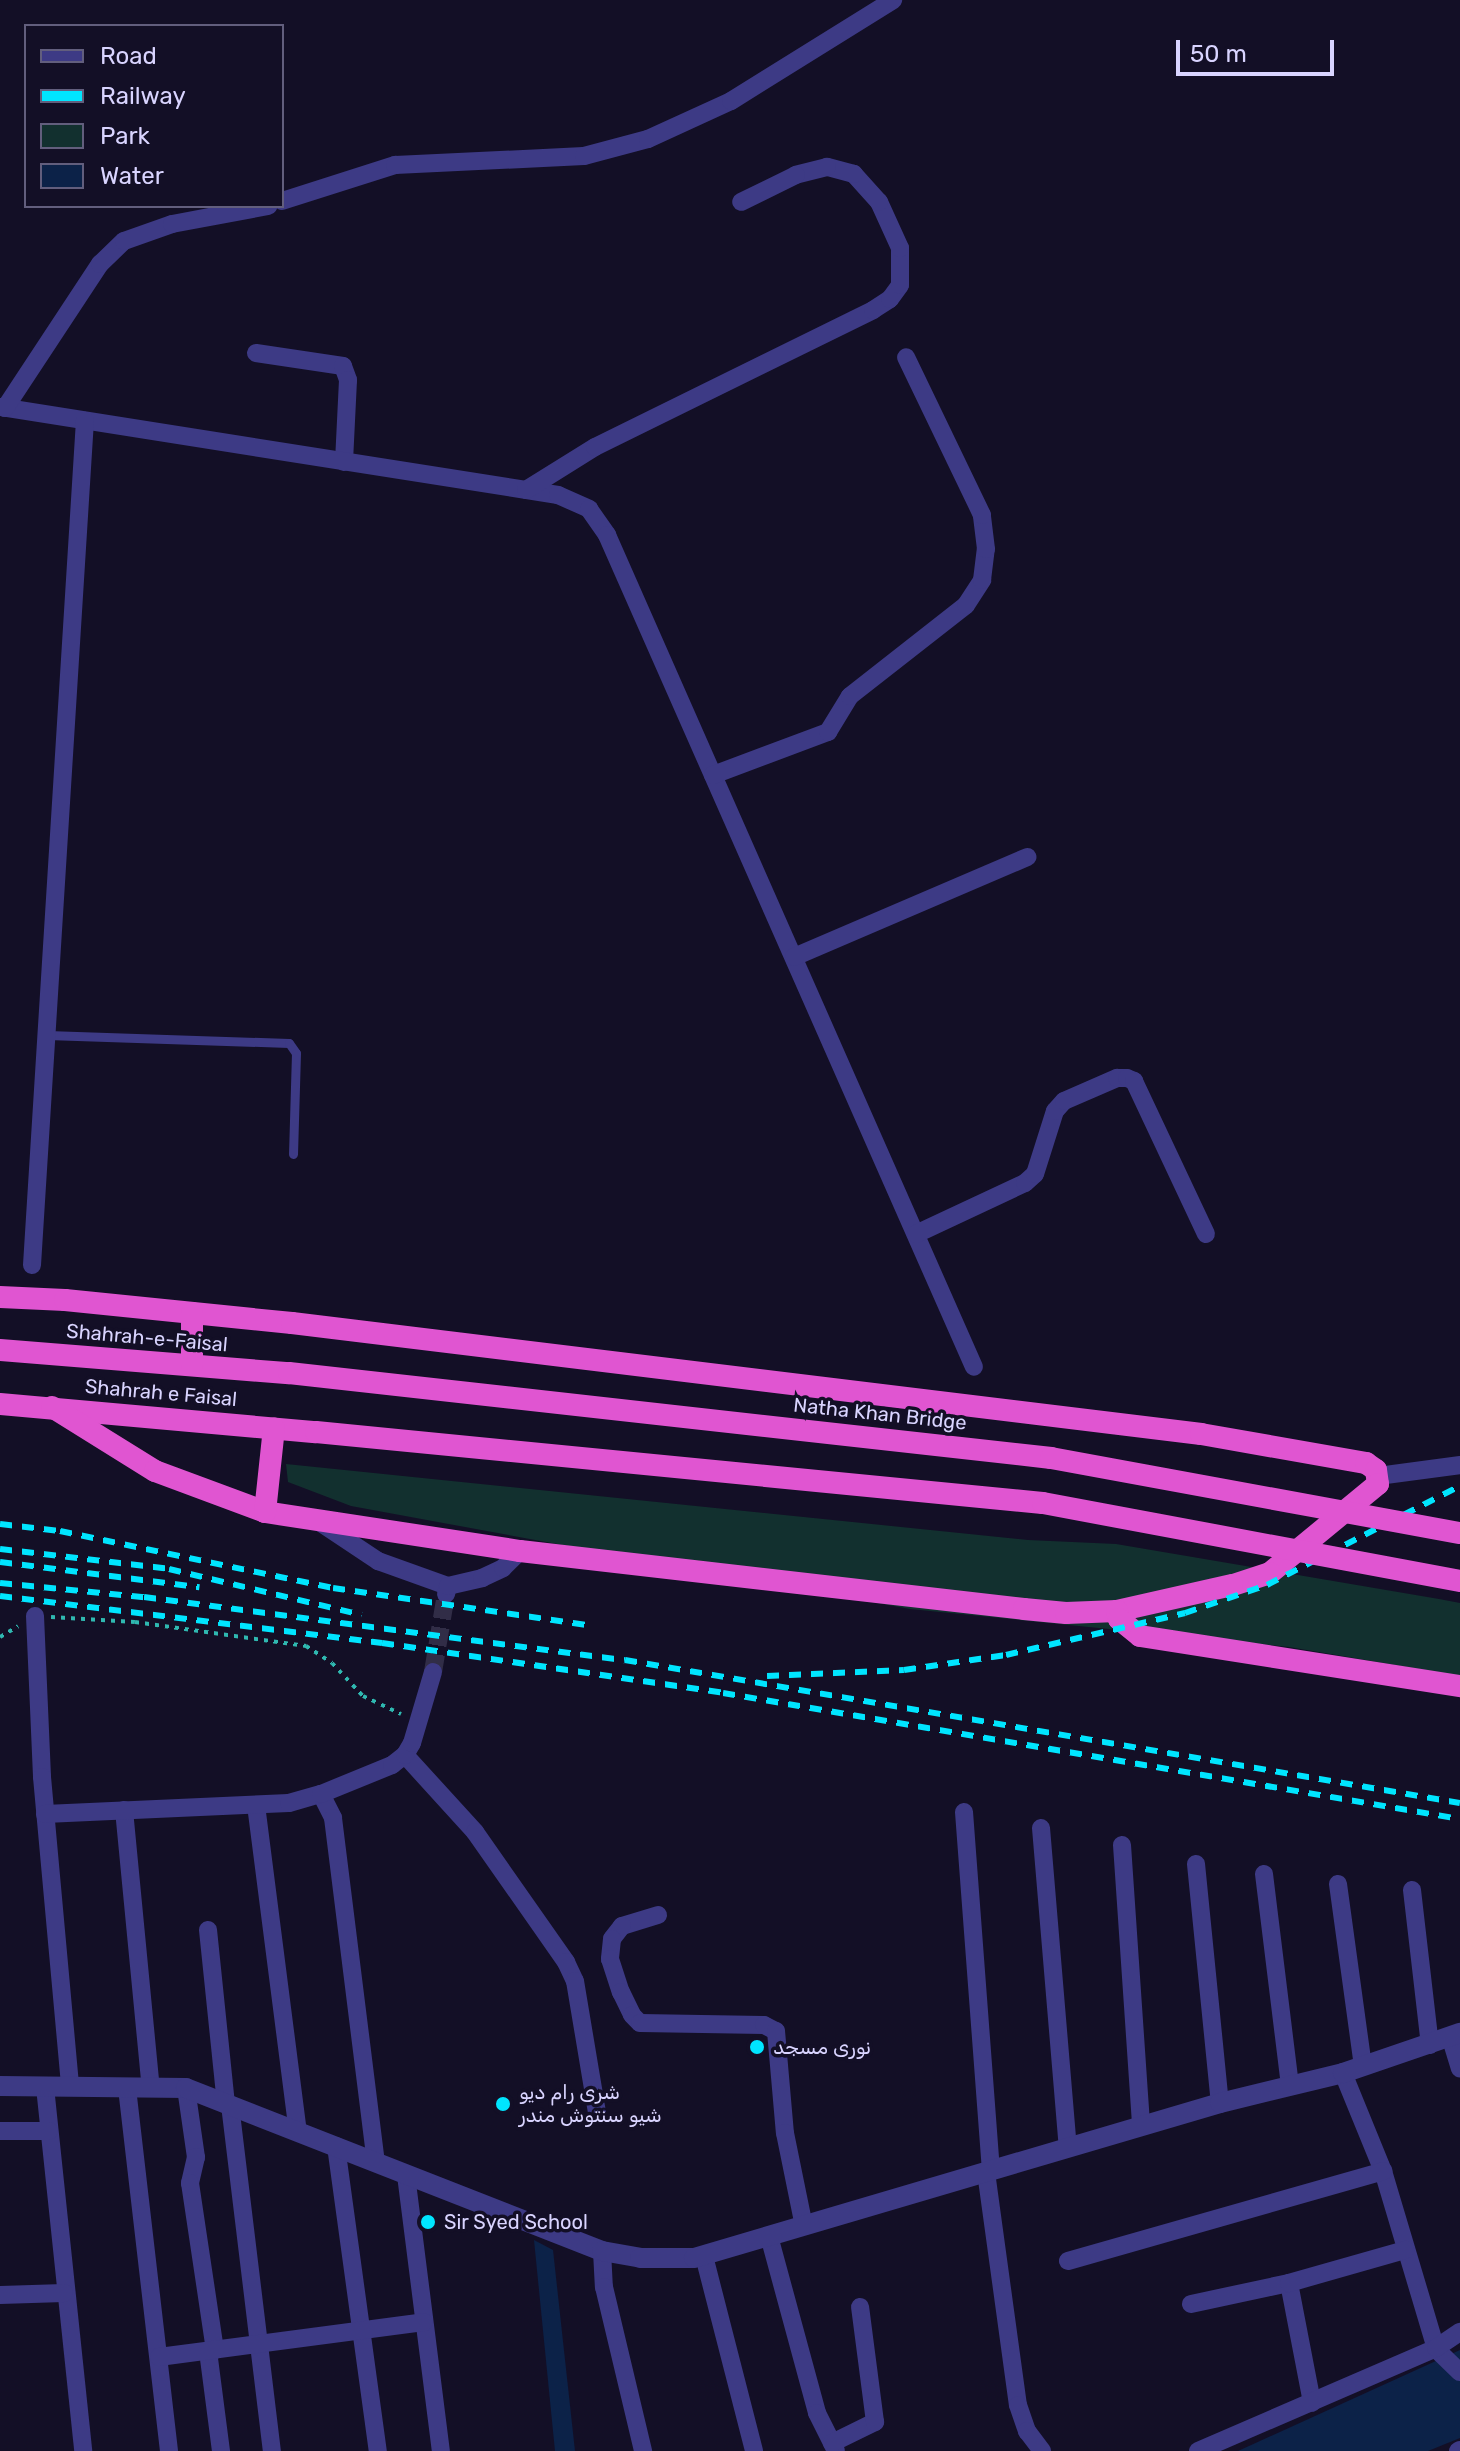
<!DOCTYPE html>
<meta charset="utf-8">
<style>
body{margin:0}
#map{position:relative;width:1460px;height:2451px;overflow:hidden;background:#130f26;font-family:Rubik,Cairo,sans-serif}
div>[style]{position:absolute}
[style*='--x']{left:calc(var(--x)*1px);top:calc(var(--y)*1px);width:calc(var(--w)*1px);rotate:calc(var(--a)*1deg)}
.green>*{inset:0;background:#12302f}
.water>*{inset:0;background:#0c2248}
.minor-tunnel>*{height:18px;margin-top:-9px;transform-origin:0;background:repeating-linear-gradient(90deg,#312d47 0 18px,transparent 0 27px)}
.path>*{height:4px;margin-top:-2px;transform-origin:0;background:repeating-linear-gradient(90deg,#2fb8b0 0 4px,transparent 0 10px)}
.service>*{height:9px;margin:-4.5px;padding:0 4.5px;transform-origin:4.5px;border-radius:4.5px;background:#3d3a85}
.minor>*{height:18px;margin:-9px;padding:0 9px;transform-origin:9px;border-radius:9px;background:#3d3a85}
.tertiary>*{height:20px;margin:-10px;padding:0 10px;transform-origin:10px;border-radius:10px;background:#3d3a85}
.trunk>*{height:22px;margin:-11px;padding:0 11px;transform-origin:11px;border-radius:11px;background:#e055d1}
.rail>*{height:6px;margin-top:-3px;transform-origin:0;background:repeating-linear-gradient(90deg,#00e5ff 0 12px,transparent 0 22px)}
.trunk-bridge>*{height:22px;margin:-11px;padding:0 11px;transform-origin:11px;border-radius:11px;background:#e055d1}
.dots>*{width:22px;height:22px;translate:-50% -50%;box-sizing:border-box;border:4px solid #130f26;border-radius:50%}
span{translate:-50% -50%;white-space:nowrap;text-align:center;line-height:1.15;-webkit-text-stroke:7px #130f26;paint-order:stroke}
.street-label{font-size:20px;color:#d9d4ff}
.poi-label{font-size:20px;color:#d9d4ff}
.left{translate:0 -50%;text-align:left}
.legend{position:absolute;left:24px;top:24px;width:260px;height:184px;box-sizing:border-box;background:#130f26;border:2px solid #625e7d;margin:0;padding:10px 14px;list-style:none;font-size:24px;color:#d9d4ff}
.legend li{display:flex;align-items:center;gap:16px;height:40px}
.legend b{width:40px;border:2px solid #625e7d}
.scale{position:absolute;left:1176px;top:40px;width:158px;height:36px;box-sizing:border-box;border:4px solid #d9d4ff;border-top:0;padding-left:10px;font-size:24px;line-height:28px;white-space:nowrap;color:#d9d4ff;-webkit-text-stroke:6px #130f26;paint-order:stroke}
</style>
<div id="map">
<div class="green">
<i style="clip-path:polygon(286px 1464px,1028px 1540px,1116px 1544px,1439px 1599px,1460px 1603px,1460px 1676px,1289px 1647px,910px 1609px,351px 1506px,288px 1482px)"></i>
</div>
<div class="water">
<i style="clip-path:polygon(534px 2240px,553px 2250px,575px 2451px,555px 2451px)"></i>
<i style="clip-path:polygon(1460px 2350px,1460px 2438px,1428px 2451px,1238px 2451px)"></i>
</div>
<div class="minor-tunnel">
<i style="--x:433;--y:1672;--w:79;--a:-80.5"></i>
</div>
<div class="path">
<i style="--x:51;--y:1617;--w:84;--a:3.4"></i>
<i style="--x:135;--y:1622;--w:173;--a:8"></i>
<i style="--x:306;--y:1646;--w:31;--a:33"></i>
<i style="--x:332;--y:1663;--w:45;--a:46.8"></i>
<i style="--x:363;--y:1696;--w:42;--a:25.3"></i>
<i style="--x:0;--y:1637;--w:21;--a:-31"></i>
</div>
<div class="service">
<i style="--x:47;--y:1035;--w:242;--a:1.9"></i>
<i style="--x:289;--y:1043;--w:12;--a:55"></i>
<i style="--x:296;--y:1053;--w:101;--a:91.7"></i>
</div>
<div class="minor">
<i style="--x:282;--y:201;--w:119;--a:-17.7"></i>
<i style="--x:395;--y:165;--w:189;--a:-2.7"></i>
<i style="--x:584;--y:156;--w:66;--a:-14.9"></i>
<i style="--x:648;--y:139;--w:91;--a:-24.6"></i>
<i style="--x:731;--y:101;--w:191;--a:-31.9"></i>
<i style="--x:256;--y:353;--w:88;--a:8.5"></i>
<i style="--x:343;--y:366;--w:15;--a:70"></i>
<i style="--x:348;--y:380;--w:82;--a:92.8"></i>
<i style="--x:0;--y:407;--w:565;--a:8.96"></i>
<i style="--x:558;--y:495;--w:34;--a:24"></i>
<i style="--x:589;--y:509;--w:32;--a:55"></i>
<i style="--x:607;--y:535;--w:909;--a:66.2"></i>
<i style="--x:5;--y:408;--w:173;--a:-56.6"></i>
<i style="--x:100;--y:264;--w:33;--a:-44"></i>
<i style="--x:124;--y:241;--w:51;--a:-19.5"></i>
<i style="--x:172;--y:224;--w:98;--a:-10.6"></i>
<i style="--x:526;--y:490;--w:81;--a:-31.9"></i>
<i style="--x:595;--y:447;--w:310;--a:-26.2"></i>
<i style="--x:873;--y:310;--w:20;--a:-33"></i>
<i style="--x:890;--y:299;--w:17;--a:-54"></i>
<i style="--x:900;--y:285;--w:37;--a:-90"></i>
<i style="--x:900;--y:248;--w:51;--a:-114.5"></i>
<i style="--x:879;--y:202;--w:38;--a:-132"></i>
<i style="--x:854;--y:174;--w:28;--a:-165"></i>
<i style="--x:827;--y:167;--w:32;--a:166"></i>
<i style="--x:796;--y:175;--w:61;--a:153.9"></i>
<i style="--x:713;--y:775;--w:123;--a:-20.5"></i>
<i style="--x:828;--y:732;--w:42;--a:-58.6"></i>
<i style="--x:850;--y:696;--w:147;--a:-38.1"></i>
<i style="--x:966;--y:605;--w:30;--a:-57"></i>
<i style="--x:982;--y:580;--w:31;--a:-83"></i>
<i style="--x:986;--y:549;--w:34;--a:-97"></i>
<i style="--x:982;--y:515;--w:175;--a:-115.7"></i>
<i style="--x:794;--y:957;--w:254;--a:-23.2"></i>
<i style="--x:916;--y:1234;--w:120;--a:-25.1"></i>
<i style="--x:1025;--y:1183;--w:13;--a:-42"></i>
<i style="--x:1035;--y:1174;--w:66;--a:-72.4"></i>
<i style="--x:1055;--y:1111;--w:13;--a:-48"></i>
<i style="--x:1064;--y:1101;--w:58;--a:-23.5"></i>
<i style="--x:1117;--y:1078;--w:10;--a:0"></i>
<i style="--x:1127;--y:1078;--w:8;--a:23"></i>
<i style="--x:1134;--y:1081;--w:169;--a:64.8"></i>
<i style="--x:32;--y:1265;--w:846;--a:-86.41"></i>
<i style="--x:1378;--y:1476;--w:83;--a:-7.6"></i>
<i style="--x:321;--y:1523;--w:69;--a:33.7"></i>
<i style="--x:378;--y:1561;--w:74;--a:19.7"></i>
<i style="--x:446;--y:1594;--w:8;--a:-76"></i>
<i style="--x:448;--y:1586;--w:35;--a:-13"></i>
<i style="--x:482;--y:1578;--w:23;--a:-25"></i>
<i style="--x:503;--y:1568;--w:24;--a:-45"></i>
<i style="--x:35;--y:1616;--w:161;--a:87.5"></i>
<i style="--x:42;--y:1777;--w:311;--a:84.8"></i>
<i style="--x:405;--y:1755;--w:104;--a:47.7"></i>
<i style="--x:475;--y:1832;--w:159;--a:55"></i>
<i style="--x:566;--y:1962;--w:21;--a:65"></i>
<i style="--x:575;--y:1981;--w:134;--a:80.5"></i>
<i style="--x:321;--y:1794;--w:27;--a:63"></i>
<i style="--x:333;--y:1818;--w:347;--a:82.9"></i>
<i style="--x:256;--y:1805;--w:329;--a:82.7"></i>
<i style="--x:124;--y:1810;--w:279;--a:84.5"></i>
<i style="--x:964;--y:1812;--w:359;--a:85.7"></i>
<i style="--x:45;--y:1814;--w:244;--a:-2.6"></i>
<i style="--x:289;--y:1803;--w:33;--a:-16"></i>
<i style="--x:321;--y:1794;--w:77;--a:-22.2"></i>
<i style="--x:392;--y:1765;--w:16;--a:-38"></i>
<i style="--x:405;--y:1755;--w:14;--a:-60"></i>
<i style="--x:412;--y:1743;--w:74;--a:-73.5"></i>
<i style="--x:1041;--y:1828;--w:321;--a:85.2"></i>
<i style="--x:1122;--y:1845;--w:282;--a:86.1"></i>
<i style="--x:1196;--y:1864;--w:240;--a:84.3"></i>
<i style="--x:1264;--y:1874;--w:213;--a:83"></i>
<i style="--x:1338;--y:1884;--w:184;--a:82.2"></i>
<i style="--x:1412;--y:1890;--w:156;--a:83.4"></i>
<i style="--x:658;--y:1915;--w:38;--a:163"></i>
<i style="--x:622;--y:1926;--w:16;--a:128"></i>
<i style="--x:612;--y:1939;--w:20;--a:96"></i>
<i style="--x:610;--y:1959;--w:35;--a:72"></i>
<i style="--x:621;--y:1992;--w:25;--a:64"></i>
<i style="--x:632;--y:2015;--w:11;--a:45"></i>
<i style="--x:640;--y:2023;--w:124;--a:0.9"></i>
<i style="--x:764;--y:2025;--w:13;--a:27"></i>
<i style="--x:776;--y:2031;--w:102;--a:85"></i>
<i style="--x:785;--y:2133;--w:95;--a:78.5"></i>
<i style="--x:208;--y:1930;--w:175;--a:84.1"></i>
<i style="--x:1450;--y:2036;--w:34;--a:73"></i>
<i style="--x:1343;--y:2073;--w:106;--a:67.8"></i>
<i style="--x:1383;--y:2171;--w:186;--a:73.4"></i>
<i style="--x:1436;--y:2349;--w:33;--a:44"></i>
<i style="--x:45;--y:2087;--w:366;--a:84"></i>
<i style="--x:127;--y:2088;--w:365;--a:83.4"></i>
<i style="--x:186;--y:2088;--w:70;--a:81.8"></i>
<i style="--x:196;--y:2157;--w:27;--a:103"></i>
<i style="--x:190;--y:2183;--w:169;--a:81.5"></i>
<i style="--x:230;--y:2105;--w:349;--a:83.1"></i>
<i style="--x:0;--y:2131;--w:49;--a:0"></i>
<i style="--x:336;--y:2146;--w:308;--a:82.2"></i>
<i style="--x:986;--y:2172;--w:235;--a:82.2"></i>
<i style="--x:1018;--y:2405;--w:28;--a:71"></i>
<i style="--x:1027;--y:2431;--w:25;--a:53"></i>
<i style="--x:406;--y:2175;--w:278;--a:82.8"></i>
<i style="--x:769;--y:2236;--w:183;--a:74.8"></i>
<i style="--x:817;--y:2413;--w:42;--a:63.4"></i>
<i style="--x:602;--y:2251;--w:36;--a:87"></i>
<i style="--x:604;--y:2287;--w:169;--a:76.6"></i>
<i style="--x:704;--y:2256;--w:201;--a:75.6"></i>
<i style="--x:1068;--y:2261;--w:328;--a:-15.9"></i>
<i style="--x:1289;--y:2283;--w:122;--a:79.1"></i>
<i style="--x:0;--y:2295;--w:64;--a:-1.8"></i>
<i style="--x:1191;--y:2304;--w:100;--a:-12.1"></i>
<i style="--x:1289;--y:2283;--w:121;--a:-15.9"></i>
<i style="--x:208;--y:2351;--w:101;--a:82.6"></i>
<i style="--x:159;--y:2357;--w:267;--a:-7.5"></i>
<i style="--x:832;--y:2443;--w:48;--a:-26"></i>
<i style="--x:875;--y:2422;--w:116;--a:-97.4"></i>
<i style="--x:1198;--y:2451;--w:259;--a:-23.4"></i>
<i style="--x:1436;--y:2348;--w:29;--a:-34"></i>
<i style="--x:1458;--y:2451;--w:2;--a:-27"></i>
</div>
<div class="tertiary">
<i style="--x:0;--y:2086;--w:186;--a:0.6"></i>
<i style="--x:186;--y:2088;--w:447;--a:21.4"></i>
<i style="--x:602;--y:2251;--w:39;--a:10"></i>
<i style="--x:640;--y:2258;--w:54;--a:0"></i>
<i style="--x:694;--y:2258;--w:548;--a:-16.42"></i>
<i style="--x:1220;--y:2103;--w:127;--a:-13.7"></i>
<i style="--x:1343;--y:2073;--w:124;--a:-18.9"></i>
</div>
<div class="trunk">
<i style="--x:0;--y:1297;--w:65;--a:2.6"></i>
<i style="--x:65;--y:1300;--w:228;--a:5.8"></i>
<i style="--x:292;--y:1323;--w:916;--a:6.96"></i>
<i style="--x:1201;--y:1434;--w:168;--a:10"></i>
<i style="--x:1366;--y:1463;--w:12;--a:35"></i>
<i style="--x:1376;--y:1470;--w:14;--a:82"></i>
<i style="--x:1378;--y:1484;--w:140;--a:140.5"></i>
<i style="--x:1270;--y:1573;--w:40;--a:162"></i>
<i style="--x:1232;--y:1585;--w:118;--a:167.3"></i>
<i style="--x:0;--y:1350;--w:290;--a:4.6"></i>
<i style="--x:192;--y:1365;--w:52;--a:-90"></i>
<i style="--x:0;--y:1404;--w:317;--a:5.1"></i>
<i style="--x:52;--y:1407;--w:121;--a:31.9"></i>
<i style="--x:155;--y:1471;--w:117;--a:20.4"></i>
<i style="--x:265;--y:1512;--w:258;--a:8.7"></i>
<i style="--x:520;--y:1551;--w:507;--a:6.56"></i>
<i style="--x:1024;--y:1609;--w:42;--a:5.4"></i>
<i style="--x:1066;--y:1613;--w:51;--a:-2.2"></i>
<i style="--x:1117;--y:1611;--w:8;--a:76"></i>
<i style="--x:1119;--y:1619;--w:27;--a:39"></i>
<i style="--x:1140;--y:1636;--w:324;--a:8.9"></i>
<i style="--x:265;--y:1512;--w:84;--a:-83.9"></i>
</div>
<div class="rail">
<i style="--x:0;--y:1524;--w:60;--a:6.7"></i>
<i style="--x:60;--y:1531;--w:279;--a:11.8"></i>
<i style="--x:333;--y:1588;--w:258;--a:8.3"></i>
<i style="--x:0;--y:1549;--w:170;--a:6.7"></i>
<i style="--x:169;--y:1569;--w:198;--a:13.4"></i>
<i style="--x:0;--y:1562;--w:201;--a:7.2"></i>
<i style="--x:0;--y:1583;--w:145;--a:5.6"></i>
<i style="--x:144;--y:1597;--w:485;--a:7.5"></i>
<i style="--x:625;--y:1660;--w:847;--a:9.72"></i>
<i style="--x:0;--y:1596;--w:385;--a:7"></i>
<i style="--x:382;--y:1643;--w:345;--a:8.3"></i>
<i style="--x:723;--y:1693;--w:748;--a:9.7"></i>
<i style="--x:767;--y:1676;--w:137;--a:-2.5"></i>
<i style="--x:904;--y:1670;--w:103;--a:-8.4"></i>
<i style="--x:1006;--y:1655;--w:184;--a:-13.2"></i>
<i style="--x:1185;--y:1613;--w:87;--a:-18.9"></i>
<i style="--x:1267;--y:1585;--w:217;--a:-27.2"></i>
</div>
<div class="trunk-bridge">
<i style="--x:289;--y:1373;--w:767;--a:6.36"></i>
<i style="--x:1051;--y:1458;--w:416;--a:10.4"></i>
<i style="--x:316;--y:1432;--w:730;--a:5.58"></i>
<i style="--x:1043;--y:1503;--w:424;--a:10.6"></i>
</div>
<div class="dots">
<i style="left:757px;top:2047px;background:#00e5ff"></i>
<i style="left:503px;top:2104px;background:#00e5ff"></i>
<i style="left:428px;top:2222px;background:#00e5ff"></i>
</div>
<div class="street-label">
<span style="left:147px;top:1338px;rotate:5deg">Shahrah-e-Faisal</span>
<span style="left:161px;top:1393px;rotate:5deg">Shahrah e Faisal</span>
<span style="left:880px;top:1414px;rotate:6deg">Natha Khan Bridge</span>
</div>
<div class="poi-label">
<span class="left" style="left:773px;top:2047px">نوری مسجد</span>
<span class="left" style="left:519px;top:2104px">شری رام دیو<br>شیو سنتوش مندر</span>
<span class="left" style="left:444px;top:2222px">Sir Syed School</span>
</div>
<ul class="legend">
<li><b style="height:10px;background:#3d3a85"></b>Road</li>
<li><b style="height:10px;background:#00e5ff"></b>Railway</li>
<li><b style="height:22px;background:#12302f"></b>Park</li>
<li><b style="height:22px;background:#0c2248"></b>Water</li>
</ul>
<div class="scale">50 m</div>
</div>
